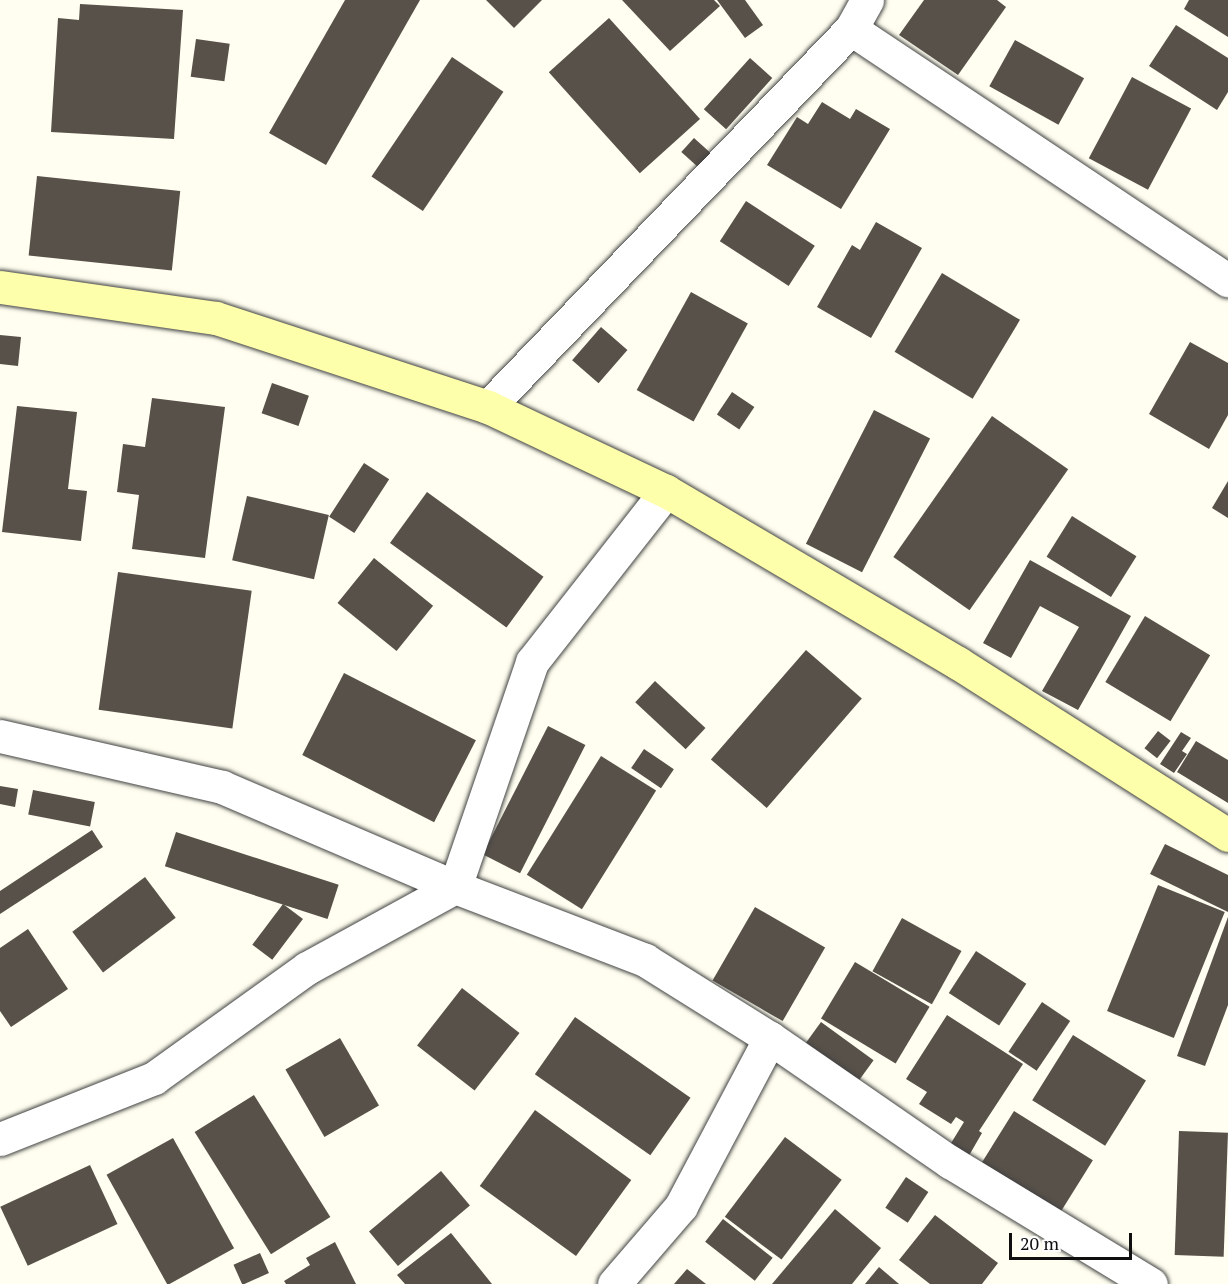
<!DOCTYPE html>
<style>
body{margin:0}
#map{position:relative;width:1228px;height:1284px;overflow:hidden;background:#fffef0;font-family:"PT Serif",serif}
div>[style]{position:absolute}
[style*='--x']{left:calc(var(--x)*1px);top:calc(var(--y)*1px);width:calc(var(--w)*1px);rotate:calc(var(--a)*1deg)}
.building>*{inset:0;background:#58514a;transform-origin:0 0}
.roads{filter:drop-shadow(0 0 2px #424242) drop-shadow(0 0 2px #424242)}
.street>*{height:33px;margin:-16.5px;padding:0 16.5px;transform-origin:16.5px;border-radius:16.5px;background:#fff}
.secondary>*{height:33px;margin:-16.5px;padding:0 16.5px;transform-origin:16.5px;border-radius:16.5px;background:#feffab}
span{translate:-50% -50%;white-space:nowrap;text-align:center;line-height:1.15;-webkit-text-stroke:6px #fff;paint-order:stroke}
.scale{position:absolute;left:1009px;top:1233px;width:123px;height:27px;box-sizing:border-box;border:3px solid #0f0f0f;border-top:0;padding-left:8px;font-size:18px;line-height:21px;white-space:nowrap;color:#0f0f0f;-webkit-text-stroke:4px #fff;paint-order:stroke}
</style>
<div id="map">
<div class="building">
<i style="clip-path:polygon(345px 0,420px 0,326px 165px,269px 133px)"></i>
<i style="clip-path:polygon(486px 0,542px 0,514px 28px)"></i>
<i style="clip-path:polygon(622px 0,714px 0,720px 6px,670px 51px)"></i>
<i style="clip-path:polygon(717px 0,745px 0,763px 25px,745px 38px)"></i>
<i style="clip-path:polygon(924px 0,997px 0,1006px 7px,958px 75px,899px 35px)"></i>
<i style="clip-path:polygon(1189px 0,1228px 0,1228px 37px,1184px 9px)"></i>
<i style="clip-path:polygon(80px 4px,183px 10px,174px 139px,51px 132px,58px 18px,79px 20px)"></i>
<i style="left:609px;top:18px;width:136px;height:81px;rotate:48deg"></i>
<i style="clip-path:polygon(1176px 25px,1228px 58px,1228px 92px,1217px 110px,1149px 66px)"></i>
<i style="left:196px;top:39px;width:34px;height:38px;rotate:8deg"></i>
<i style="left:1015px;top:40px;width:79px;height:53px;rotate:29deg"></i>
<i style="left:452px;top:57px;width:62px;height:144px;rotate:34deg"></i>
<i style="left:750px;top:58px;width:30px;height:69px;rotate:42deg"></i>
<i style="left:1132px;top:77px;width:67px;height:92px;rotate:28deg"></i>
<i style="clip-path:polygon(822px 102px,850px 119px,856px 109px,890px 129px,841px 209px,767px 165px,797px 117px,808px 124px)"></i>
<i style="left:694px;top:138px;width:28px;height:19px;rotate:42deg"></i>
<i style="left:37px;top:176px;width:144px;height:80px;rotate:6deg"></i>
<i style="left:746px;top:201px;width:82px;height:48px;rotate:33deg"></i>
<i style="clip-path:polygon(876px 222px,922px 248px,871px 338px,817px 307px,852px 245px,860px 250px)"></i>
<i style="left:942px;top:273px;width:91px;height:92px;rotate:31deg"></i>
<i style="left:691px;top:292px;width:65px;height:112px;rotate:29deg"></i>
<i style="left:601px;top:327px;width:35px;height:44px;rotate:41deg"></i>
<i style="clip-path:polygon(0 335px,21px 337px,18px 366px,0 364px)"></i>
<i style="clip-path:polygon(1190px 342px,1228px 363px,1228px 415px,1209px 449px,1149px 414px)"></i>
<i style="left:272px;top:383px;width:39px;height:32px;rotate:19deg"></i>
<i style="left:732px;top:392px;width:27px;height:27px;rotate:34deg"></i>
<i style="clip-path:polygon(152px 398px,225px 407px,205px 558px,132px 549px,139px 495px,117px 492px,123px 444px,145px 447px)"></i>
<i style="clip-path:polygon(17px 406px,77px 412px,68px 489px,87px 491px,81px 541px,2px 532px)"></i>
<i style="left:874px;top:410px;width:63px;height:150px;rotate:27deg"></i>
<i style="left:992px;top:416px;width:93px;height:172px;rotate:35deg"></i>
<i style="left:364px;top:463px;width:30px;height:64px;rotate:33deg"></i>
<i style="clip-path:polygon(1228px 481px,1228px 518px,1212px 508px)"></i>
<i style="left:427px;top:492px;width:144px;height:63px;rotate:36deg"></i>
<i style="left:247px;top:496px;width:84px;height:66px;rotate:13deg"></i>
<i style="left:1072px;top:516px;width:76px;height:48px;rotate:32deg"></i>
<i style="left:374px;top:558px;width:76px;height:58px;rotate:39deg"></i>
<i style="clip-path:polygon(1030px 560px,1131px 616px,1078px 710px,1042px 691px,1079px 627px,1040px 606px,1011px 658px,983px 643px)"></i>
<i style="left:118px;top:572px;width:135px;height:139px;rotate:8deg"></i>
<i style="left:1145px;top:616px;width:76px;height:77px;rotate:31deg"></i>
<i style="left:806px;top:650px;width:74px;height:145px;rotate:41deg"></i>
<i style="left:344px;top:673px;width:148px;height:92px;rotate:27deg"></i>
<i style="left:655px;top:681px;width:69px;height:29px;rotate:43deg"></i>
<i style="left:548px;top:726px;width:42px;height:144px;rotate:27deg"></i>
<i style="left:1158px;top:731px;width:16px;height:22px;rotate:38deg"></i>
<i style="clip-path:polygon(1181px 732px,1191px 738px,1182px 751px,1187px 754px,1174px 773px,1160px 764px)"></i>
<i style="clip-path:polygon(1196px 741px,1228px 760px,1228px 803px,1177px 772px)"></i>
<i style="left:644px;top:749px;width:36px;height:23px;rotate:34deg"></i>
<i style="left:601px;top:756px;width:65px;height:140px;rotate:32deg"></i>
<i style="clip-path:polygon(0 786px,18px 789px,15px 807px,0 804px)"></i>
<i style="left:33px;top:790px;width:63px;height:25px;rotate:11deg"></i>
<i style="clip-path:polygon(92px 830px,103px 847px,0 914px,0 891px)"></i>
<i style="left:176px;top:832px;width:171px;height:36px;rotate:18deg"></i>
<i style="clip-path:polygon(1165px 844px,1228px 875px,1228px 912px,1150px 874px)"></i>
<i style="left:145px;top:877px;width:51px;height:91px;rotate:53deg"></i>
<i style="left:1158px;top:885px;width:72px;height:136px;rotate:22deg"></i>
<i style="left:283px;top:904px;width:25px;height:51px;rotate:37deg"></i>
<i style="left:755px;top:907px;width:81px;height:85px;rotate:30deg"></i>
<i style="clip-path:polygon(1228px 917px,1228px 1005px,1205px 1066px,1177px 1056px)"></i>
<i style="left:902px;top:918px;width:68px;height:61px;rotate:29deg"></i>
<i style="clip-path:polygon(28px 929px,68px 989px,11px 1027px,0 1011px,0 948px)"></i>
<i style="left:976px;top:951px;width:60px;height:50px;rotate:33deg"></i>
<i style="left:855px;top:962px;width:87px;height:66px;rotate:31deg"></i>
<i style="left:462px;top:988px;width:73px;height:73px;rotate:38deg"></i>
<i style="left:1042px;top:1002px;width:34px;height:60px;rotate:34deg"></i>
<i style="clip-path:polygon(947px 1015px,1023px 1064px,979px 1131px,982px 1133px,967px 1159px,948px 1148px,964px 1122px,956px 1117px,951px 1124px,919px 1104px,927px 1092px,906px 1079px)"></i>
<i style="left:575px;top:1017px;width:141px;height:70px;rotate:35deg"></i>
<i style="left:821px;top:1022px;width:65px;height:29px;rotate:36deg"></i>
<i style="left:1073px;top:1035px;width:86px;height:77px;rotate:32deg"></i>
<i style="left:340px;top:1038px;width:78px;height:63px;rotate:60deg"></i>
<i style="left:254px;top:1095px;width:144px;height:70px;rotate:58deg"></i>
<i style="left:535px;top:1110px;width:119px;height:94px;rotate:36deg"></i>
<i style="left:1014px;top:1111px;width:93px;height:63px;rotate:32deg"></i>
<i style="left:1179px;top:1131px;width:49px;height:124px;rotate:2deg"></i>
<i style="left:785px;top:1137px;width:71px;height:100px;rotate:37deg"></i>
<i style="left:173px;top:1138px;width:126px;height:76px;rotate:61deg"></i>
<i style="left:90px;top:1165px;width:65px;height:99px;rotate:65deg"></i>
<i style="left:441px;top:1171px;width:45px;height:94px;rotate:50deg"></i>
<i style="left:906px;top:1177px;width:27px;height:37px;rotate:34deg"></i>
<i style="clip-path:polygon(835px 1209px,881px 1248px,852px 1284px,772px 1284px)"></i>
<i style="clip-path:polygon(935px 1215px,998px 1263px,982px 1284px,930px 1284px,899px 1260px)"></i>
<i style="left:723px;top:1219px;width:63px;height:29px;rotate:38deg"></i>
<i style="clip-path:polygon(451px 1233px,492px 1284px,405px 1284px,397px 1275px)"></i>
<i style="clip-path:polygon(335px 1242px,356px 1284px,286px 1284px,284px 1281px,310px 1265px,306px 1258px)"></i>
<i style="left:260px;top:1253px;width:22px;height:29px;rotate:66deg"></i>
<i style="clip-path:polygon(879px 1267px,899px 1284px,865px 1284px)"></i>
<i style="clip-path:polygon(687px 1269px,706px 1284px,674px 1284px)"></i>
</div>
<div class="roads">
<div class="street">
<i style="--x:851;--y:29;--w:453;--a:33.7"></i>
<i style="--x:488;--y:407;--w:524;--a:-46.16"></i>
<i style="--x:851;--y:29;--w:33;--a:-61"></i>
<i style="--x:0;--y:736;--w:228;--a:12.9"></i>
<i style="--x:222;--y:787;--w:254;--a:23.2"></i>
<i style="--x:455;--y:887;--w:204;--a:21"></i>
<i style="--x:645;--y:960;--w:147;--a:32"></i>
<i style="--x:770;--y:1038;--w:219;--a:34.6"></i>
<i style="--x:950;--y:1162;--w:235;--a:31.3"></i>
<i style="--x:0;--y:1139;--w:166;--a:-21.6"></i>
<i style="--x:154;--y:1078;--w:188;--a:-35.7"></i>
<i style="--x:307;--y:968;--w:169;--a:-28.7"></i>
<i style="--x:455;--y:887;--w:238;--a:-71.1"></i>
<i style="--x:532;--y:662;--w:217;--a:-51.9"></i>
<i style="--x:614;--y:1284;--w:103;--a:-49.3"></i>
<i style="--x:681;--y:1206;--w:190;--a:-62.1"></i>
</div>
<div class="secondary">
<i style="--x:0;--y:287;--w:218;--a:8.2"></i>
<i style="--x:216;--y:318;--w:286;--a:18.1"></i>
<i style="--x:488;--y:407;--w:197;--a:25.3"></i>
<i style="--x:666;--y:491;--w:339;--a:30.5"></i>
<i style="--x:958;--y:663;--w:320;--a:32.5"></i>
</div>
</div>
<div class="scale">20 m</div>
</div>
